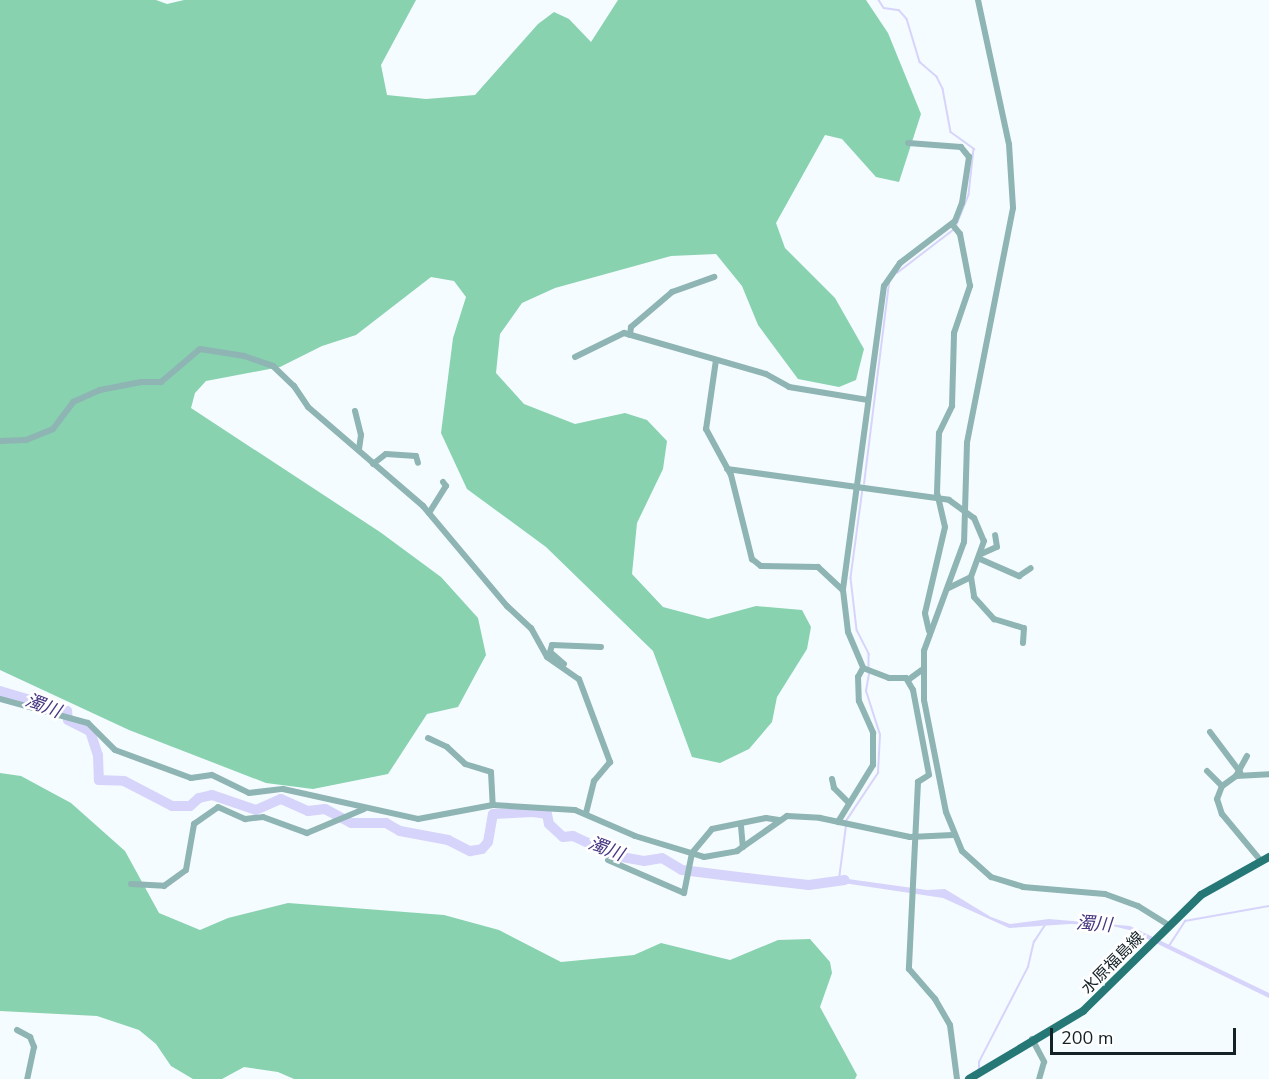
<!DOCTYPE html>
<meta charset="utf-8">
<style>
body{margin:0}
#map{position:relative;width:1269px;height:1079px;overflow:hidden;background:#f5fcff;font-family:"Nunito Sans","Noto Sans JP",sans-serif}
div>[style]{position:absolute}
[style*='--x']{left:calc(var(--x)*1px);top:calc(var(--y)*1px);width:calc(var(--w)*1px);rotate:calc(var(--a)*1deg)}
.forest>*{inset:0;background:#88d2af}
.water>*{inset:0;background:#d7d4fb}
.stream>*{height:1.5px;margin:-0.75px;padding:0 0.75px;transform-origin:0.75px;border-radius:0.75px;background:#d7d4fb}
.river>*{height:10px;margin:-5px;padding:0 5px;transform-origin:5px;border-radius:5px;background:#d7d4fb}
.minor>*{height:6px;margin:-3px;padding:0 3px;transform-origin:3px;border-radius:3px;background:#8eb4b3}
.major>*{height:8px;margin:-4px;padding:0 4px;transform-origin:4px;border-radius:4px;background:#267877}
span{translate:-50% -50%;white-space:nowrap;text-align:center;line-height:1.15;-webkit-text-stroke:5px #fff;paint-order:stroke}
.street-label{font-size:16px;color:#142126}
.water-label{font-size:18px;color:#453680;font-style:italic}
.scale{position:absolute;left:1050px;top:1028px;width:186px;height:27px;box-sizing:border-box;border:3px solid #142126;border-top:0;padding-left:8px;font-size:18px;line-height:21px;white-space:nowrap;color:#142126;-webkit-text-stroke:4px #fff;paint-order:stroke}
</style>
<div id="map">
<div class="forest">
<i style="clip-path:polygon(0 0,156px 0,167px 4px,184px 0,416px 0,381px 65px,387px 95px,426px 99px,475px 95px,538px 24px,554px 12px,569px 19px,591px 42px,618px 0,866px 0,888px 33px,921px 114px,899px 182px,876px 177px,842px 139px,825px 135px,776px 223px,785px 248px,835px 298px,864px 349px,856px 380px,839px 387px,798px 379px,758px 325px,742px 286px,716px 254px,671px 256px,555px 288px,522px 303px,500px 334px,496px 373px,524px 404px,575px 424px,625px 413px,647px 420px,667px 441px,663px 469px,637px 523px,632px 574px,663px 607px,708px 619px,756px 606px,802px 610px,811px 627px,807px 649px,777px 697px,772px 722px,749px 749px,720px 763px,692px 757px,653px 651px,546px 547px,467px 489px,441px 433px,453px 338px,466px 297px,454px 281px,431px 277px,356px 335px,322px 346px,280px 367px,206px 381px,195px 393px,191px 408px,380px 532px,441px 577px,478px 618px,486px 655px,458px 707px,427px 714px,388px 774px,313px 789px,266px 783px,129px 730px,0 670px)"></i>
<i style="clip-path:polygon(0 773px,21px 776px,71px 803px,125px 851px,159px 913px,200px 930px,228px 918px,288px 903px,444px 915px,499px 930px,561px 962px,634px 955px,661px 943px,730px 960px,778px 940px,810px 939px,830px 962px,832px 973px,820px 1007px,857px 1075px,855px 1079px,294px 1079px,278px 1072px,244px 1067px,222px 1079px,193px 1079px,171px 1066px,156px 1044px,139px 1030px,97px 1016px,0 1011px)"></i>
</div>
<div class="water">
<i style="clip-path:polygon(841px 878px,927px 890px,945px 889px,991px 917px,1010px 924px,1049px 919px,1130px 926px,1269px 993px,1269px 998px,1129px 930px,1108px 925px,1070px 924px,1009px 928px,943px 898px,830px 881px)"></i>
</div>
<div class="stream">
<i style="--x:879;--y:0;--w:9;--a:58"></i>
<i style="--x:884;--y:8;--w:15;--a:8"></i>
<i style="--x:899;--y:10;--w:12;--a:48"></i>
<i style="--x:907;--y:19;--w:45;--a:73.2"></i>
<i style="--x:920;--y:62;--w:23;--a:41"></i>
<i style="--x:937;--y:77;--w:13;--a:63"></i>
<i style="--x:943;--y:89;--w:44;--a:79.5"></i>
<i style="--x:951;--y:132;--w:29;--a:36"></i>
<i style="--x:974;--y:149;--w:46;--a:96.2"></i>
<i style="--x:969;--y:195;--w:35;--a:112"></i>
<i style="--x:897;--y:273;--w:71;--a:-37.5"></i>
<i style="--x:864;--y:484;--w:202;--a:-82.9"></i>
<i style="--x:863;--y:489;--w:90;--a:97.7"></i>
<i style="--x:851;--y:578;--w:52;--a:83.4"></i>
<i style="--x:857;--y:630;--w:27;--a:63"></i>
<i style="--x:869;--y:654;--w:15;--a:90"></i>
<i style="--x:846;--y:821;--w:58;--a:-56.3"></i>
<i style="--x:878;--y:773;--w:38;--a:-87"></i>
<i style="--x:880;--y:735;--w:46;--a:-107.7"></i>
<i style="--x:866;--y:691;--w:17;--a:-80"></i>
<i style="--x:839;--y:879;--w:53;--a:-82.5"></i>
<i style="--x:1169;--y:946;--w:30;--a:-57"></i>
<i style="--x:1185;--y:921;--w:85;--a:-10.1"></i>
<i style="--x:979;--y:1069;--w:7;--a:-90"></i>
<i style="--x:979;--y:1062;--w:107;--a:-62.7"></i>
<i style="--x:1028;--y:967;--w:26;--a:-77"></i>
<i style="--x:1034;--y:942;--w:20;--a:-57"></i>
</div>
<div class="river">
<i style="--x:0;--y:691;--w:70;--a:16.6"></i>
<i style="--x:67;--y:711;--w:9;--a:84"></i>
<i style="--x:68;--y:720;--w:25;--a:27"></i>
<i style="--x:90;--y:731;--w:25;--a:72"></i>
<i style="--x:98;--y:755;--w:25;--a:88"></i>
<i style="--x:99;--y:780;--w:25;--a:2"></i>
<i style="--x:124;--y:781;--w:54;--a:27.5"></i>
<i style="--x:172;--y:806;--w:18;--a:0"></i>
<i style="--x:190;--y:806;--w:12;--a:-42"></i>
<i style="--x:199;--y:798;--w:13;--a:-13"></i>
<i style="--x:212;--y:795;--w:46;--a:18.8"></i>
<i style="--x:256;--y:810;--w:27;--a:-24"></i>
<i style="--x:281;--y:799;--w:30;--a:24"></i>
<i style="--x:308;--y:811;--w:17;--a:-7"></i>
<i style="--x:325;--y:809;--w:30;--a:28"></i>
<i style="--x:351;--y:823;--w:35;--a:0"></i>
<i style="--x:386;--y:823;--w:16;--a:30"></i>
<i style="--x:400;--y:831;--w:49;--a:10.6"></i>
<i style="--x:448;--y:840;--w:25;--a:27"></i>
<i style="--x:470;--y:851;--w:12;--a:-9"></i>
<i style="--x:482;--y:849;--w:9;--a:-49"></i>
<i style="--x:488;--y:842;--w:28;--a:-80"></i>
<i style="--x:493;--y:814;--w:40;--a:-2.9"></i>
<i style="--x:533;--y:812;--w:14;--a:8"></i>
<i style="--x:547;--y:814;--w:10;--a:79"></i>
<i style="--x:549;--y:824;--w:19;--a:43"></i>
<i style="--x:563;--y:837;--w:10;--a:-6"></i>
<i style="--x:573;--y:836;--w:47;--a:24.9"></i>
<i style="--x:616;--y:856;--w:28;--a:10"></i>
<i style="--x:644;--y:861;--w:18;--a:-9"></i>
<i style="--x:662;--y:858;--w:23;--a:31"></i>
<i style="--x:682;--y:870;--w:65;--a:7"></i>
<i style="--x:747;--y:878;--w:62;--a:6.4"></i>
<i style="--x:809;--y:885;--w:36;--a:-8"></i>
</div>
<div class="minor">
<i style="--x:978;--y:0;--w:147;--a:77.9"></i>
<i style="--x:1009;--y:144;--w:64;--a:86.4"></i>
<i style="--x:1013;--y:208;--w:239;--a:101.1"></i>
<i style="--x:967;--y:443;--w:99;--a:91.7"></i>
<i style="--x:964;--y:542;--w:116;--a:110.2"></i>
<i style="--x:924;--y:651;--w:49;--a:90"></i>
<i style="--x:924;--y:700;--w:114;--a:78.9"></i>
<i style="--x:946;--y:812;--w:42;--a:67.7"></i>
<i style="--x:962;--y:851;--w:39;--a:42"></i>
<i style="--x:991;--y:877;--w:34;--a:17"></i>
<i style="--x:1023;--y:887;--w:82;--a:4.9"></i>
<i style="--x:1105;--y:894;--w:35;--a:20"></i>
<i style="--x:1138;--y:906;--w:36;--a:32"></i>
<i style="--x:630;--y:335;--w:8;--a:-83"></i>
<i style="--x:631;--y:327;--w:54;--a:-40.5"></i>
<i style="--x:672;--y:292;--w:45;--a:-19.7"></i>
<i style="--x:575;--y:357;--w:55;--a:-26.1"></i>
<i style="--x:624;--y:333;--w:148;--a:16.1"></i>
<i style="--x:766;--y:374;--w:26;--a:29"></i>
<i style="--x:789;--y:387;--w:80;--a:9.3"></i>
<i style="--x:716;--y:360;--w:70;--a:98.2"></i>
<i style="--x:706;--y:429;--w:52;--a:61.5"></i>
<i style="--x:731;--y:475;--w:87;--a:76"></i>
<i style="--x:752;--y:559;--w:11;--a:38"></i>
<i style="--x:761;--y:566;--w:57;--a:1"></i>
<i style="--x:818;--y:567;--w:34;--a:43"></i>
<i style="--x:843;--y:590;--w:42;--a:83.2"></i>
<i style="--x:848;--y:632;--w:39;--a:67"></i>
<i style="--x:863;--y:668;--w:10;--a:119"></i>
<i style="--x:858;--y:677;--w:24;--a:88"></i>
<i style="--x:859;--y:701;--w:35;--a:66"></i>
<i style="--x:873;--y:733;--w:32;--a:90"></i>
<i style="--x:873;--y:765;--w:67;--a:121.6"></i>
<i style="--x:355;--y:411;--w:25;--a:76"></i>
<i style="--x:361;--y:435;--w:15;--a:98"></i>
<i style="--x:0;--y:441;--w:26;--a:-2"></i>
<i style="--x:26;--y:440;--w:29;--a:-22"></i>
<i style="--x:53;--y:429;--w:34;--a:-53"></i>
<i style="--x:73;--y:402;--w:30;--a:-24"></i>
<i style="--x:100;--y:390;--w:42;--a:-11"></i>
<i style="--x:141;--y:382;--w:20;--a:0"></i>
<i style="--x:161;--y:382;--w:51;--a:-40.2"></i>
<i style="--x:200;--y:349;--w:45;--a:9"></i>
<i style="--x:244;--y:356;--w:31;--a:19"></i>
<i style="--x:273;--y:366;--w:29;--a:44"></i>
<i style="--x:294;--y:386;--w:25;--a:56"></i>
<i style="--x:308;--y:407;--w:152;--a:40.7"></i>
<i style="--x:423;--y:506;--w:131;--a:50"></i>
<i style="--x:507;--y:606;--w:33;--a:43"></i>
<i style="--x:531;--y:628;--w:33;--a:61"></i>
<i style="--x:547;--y:657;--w:39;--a:35"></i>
<i style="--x:579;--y:679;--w:89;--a:69.5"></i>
<i style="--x:610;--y:762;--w:25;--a:130"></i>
<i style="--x:594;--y:781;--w:33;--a:104"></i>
<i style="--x:373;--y:464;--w:16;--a:-38"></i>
<i style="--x:386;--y:454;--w:30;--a:4"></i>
<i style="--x:416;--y:456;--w:7;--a:74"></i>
<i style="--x:727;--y:469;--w:224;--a:7.9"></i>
<i style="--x:949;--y:500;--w:31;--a:36"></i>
<i style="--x:974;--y:518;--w:25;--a:67"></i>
<i style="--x:984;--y:541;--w:38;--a:110"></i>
<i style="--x:971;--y:577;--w:25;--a:154"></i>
<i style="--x:429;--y:513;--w:32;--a:-58"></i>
<i style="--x:446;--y:486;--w:5;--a:-127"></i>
<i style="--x:981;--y:554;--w:17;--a:-24"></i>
<i style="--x:997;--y:547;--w:12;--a:-99"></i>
<i style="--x:980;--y:559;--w:43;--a:23.6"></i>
<i style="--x:1019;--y:576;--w:14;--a:-34"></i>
<i style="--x:971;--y:577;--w:20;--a:81"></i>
<i style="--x:974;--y:597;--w:30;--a:48"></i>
<i style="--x:994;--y:619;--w:31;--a:17"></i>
<i style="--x:1024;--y:628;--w:15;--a:94"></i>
<i style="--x:843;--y:589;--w:306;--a:-82.3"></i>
<i style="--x:884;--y:286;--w:28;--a:-55"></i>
<i style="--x:900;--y:263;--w:69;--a:-37.4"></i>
<i style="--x:955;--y:221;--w:19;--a:-69"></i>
<i style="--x:962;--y:203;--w:47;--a:-81.3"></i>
<i style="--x:969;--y:157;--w:13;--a:-129"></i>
<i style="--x:961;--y:147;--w:53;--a:-175.7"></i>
<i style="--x:929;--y:631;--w:18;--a:-103"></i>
<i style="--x:925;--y:613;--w:88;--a:-76.9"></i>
<i style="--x:945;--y:527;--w:35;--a:-103"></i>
<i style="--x:937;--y:493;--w:60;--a:-88.1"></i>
<i style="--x:939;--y:433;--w:30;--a:-64"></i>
<i style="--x:952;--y:406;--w:73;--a:-88.4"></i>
<i style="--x:954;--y:333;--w:50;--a:-71.2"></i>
<i style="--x:970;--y:286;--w:53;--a:-100.9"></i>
<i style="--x:960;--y:234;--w:13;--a:-129"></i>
<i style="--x:564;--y:664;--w:18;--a:-139"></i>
<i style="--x:550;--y:652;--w:7;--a:-74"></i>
<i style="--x:552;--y:645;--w:49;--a:2.3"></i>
<i style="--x:863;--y:668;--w:28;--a:21"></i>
<i style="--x:889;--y:678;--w:17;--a:0"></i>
<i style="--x:906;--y:678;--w:14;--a:60"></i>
<i style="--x:913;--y:690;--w:86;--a:79.3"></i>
<i style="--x:929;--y:775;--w:13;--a:148"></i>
<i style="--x:918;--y:782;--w:187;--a:92.8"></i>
<i style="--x:909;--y:969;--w:40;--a:49"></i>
<i style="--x:935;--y:999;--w:30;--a:60"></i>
<i style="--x:950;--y:1025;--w:54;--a:82.6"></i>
<i style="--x:908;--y:680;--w:17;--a:-36"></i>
<i style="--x:0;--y:699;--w:91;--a:15.3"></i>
<i style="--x:88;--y:723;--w:38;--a:45"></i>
<i style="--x:115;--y:750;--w:81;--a:20.2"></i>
<i style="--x:191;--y:778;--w:21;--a:-8"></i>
<i style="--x:212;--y:775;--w:41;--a:25.9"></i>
<i style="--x:249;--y:793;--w:34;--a:-7"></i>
<i style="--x:283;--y:789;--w:138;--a:12.5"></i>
<i style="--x:418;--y:819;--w:76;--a:-10.6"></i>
<i style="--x:493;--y:805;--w:82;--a:3.5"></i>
<i style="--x:575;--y:810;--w:65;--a:23.4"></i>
<i style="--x:635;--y:836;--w:72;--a:16.9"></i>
<i style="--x:704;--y:857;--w:34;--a:-10"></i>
<i style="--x:737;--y:851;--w:61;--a:-35"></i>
<i style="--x:787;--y:816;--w:33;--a:3"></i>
<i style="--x:820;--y:818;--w:92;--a:11.9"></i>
<i style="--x:910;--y:837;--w:43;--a:-2.7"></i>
<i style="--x:1210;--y:732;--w:50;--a:53.1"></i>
<i style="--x:428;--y:738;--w:21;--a:25"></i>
<i style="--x:447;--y:747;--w:25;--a:43"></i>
<i style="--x:465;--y:764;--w:27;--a:17"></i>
<i style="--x:491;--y:772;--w:33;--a:87"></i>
<i style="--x:1247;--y:756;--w:23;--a:119"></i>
<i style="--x:1236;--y:776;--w:17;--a:144"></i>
<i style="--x:1222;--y:786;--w:14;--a:111"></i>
<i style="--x:1217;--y:799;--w:16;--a:72"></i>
<i style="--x:1222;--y:814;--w:61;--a:50.3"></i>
<i style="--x:1207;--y:771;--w:21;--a:45"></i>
<i style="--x:1236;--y:776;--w:33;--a:-3"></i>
<i style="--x:832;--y:779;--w:9;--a:77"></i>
<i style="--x:834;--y:788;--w:21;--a:45"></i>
<i style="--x:741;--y:826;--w:21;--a:85"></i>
<i style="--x:608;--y:860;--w:83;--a:23.5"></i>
<i style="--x:684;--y:893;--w:41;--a:-78.7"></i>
<i style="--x:692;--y:853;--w:31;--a:-50"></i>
<i style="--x:712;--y:829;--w:55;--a:-11.5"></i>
<i style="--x:766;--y:818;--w:13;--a:9"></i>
<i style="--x:131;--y:884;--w:33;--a:3"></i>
<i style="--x:164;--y:886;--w:27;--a:-36"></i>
<i style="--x:186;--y:870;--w:47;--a:-80.1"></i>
<i style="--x:194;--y:824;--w:29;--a:-35"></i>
<i style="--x:218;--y:807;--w:30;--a:24"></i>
<i style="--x:245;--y:819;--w:18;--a:-6"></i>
<i style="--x:263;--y:817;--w:47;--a:20"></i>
<i style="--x:307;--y:833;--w:62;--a:-22.8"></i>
<i style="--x:17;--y:1030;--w:15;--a:28"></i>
<i style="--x:30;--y:1037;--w:11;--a:68"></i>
<i style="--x:34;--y:1047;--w:33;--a:102"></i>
<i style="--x:1032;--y:1039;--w:26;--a:62"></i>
<i style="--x:1044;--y:1062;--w:18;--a:106"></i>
</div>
<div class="major">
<i style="--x:969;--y:1079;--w:133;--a:-30.8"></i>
<i style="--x:1083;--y:1011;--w:165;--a:-44.5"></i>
<i style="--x:1201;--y:895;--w:78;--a:-29.2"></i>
</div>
<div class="street-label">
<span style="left:1113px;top:963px;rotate:-45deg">水原福島線</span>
</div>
<div class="water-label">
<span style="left:43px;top:706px;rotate:21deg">濁川</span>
<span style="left:606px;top:849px;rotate:21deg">濁川</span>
<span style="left:1094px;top:924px;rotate:4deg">濁川</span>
</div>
<div class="scale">200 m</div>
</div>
